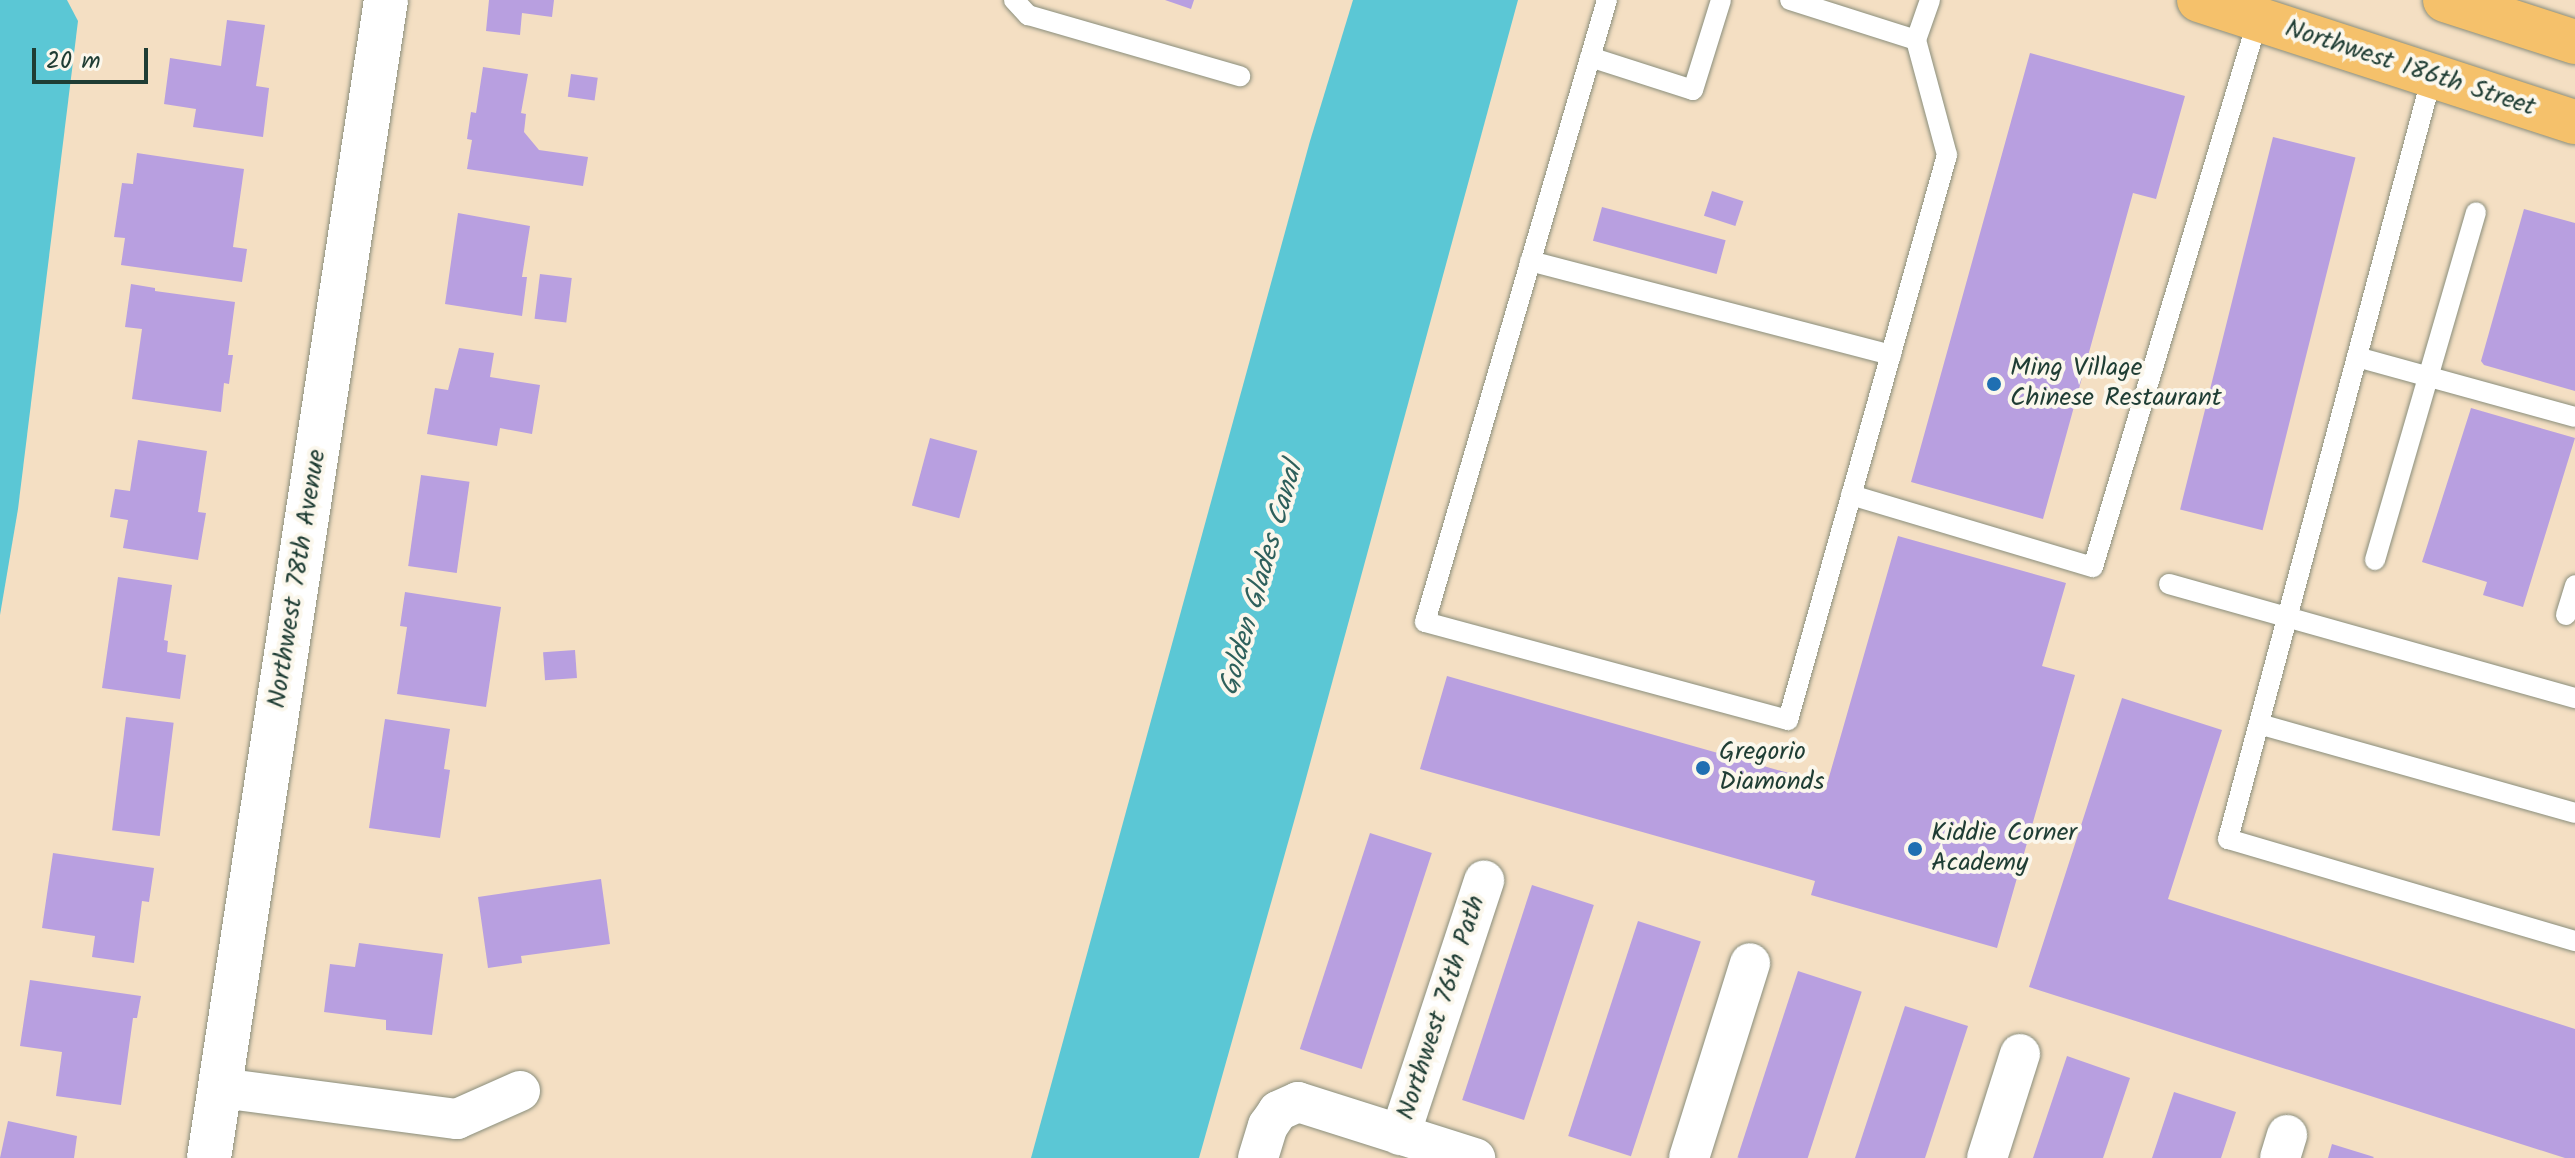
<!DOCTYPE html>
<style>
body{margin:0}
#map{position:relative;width:2575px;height:1158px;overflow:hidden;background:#f4dfc3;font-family:Kalam,sans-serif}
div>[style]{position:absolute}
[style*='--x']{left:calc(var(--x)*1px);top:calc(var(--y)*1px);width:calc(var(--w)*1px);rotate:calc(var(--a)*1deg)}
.water>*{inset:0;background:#5bc7d5}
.building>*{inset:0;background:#b89fe0;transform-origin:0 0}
.roads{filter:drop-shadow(0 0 2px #8a8e7c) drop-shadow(0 0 2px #8a8e7c)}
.service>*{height:20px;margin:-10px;padding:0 10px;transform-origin:10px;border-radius:10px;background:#fff}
.minor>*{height:40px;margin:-20px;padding:0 20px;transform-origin:20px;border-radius:20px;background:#fff}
.tertiary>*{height:44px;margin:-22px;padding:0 22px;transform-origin:22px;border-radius:22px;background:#fff}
.primary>*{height:44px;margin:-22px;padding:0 22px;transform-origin:22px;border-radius:22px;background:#f5c16b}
.dots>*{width:22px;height:22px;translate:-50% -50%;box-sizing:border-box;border:4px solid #fbf7ec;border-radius:50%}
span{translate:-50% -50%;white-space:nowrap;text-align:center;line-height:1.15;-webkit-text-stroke:8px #fbf7ec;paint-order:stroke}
.street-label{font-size:26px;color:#1f3d34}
.poi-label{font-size:26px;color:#1f3d34}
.left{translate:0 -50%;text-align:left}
.water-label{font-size:28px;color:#2e605c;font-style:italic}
.scale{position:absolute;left:32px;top:48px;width:116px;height:36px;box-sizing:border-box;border:4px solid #1f3d34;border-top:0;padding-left:10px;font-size:24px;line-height:28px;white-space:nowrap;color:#1f3d34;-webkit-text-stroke:6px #fbf7ec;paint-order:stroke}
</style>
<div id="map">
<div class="water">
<i style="clip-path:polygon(0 0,67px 0,78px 21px,18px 509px,0 615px)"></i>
<i style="clip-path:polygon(1353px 0,1518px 0,1302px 793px,1199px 1158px,1031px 1158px,1310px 141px)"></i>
</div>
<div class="building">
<i style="clip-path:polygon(489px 0,554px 0,552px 17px,522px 13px,520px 35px,486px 31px)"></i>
<i style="clip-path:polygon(1165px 0,1194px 0,1191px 9px)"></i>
<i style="clip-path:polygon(227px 20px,265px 25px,256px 86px,269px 88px,263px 137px,193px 127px,196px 109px,164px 104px,170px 58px,221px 66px)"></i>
<i style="clip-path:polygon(2030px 53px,2185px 96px,2156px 199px,2133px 193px,2043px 519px,1911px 482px)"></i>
<i style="clip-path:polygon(483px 67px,528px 74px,521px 113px,526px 114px,524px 132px,539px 150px,588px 157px,583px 186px,467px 169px,472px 140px,467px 139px,471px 112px,476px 113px)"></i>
<i style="left:571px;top:74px;width:27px;height:23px;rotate:8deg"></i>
<i style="left:2273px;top:137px;width:85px;height:384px;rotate:14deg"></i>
<i style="clip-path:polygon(137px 153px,244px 169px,233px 247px,247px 249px,242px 282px,121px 265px,125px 238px,114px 237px,122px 183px,133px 184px)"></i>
<i style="left:1712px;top:191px;width:33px;height:26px;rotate:18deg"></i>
<i style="left:1602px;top:207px;width:128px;height:35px;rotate:15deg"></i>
<i style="clip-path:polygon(2524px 209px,2575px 223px,2575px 391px,2484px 365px,2481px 361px)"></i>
<i style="clip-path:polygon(458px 213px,530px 226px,522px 277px,527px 277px,522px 316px,445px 304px)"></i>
<i style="left:540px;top:274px;width:32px;height:45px;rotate:7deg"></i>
<i style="clip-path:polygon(131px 284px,155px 288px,155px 291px,235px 302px,228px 355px,233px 355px,231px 369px,229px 384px,224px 383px,221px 412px,132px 399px,142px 329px,125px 327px)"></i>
<i style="clip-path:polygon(459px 348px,494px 353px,490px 377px,540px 385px,532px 434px,500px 428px,497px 446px,427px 434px,435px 388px,448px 390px)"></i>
<i style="clip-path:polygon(2471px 408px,2575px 438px,2523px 607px,2483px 595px,2487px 582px,2422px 562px)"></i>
<i style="left:930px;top:438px;width:49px;height:70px;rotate:15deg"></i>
<i style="clip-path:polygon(138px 440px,207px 451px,198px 512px,206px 513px,198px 560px,123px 548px,128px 520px,110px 517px,115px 489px,130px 491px)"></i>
<i style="left:421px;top:475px;width:49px;height:92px;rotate:8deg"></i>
<i style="clip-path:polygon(1898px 536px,2066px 583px,2042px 666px,2075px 675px,1997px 948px,1811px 895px,1815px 881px,1420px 769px,1447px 676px,1827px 784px)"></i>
<i style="clip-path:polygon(118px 577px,172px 585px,164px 640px,168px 641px,167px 652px,186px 655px,180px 699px,102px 688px)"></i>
<i style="clip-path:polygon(405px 592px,501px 607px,486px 707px,397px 694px,407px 627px,400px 626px)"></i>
<i style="left:575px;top:650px;width:28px;height:32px;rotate:86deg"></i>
<i style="clip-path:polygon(2122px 698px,2222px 730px,2168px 899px,2575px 1029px,2575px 1158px,2565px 1158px,2029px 987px)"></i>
<i style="left:126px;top:717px;width:48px;height:114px;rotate:7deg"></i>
<i style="clip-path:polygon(385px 719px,450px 729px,444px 769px,450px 770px,440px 838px,369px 828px)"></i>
<i style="left:1370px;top:833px;width:65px;height:227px;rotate:18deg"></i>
<i style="clip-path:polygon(53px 853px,154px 868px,149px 902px,142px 901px,134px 963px,92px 957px,95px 936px,42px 928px)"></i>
<i style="clip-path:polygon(601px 879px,610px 944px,521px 956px,522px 963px,488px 968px,478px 897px)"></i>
<i style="left:1532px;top:885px;width:65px;height:226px;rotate:18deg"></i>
<i style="left:1638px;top:921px;width:66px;height:226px;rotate:18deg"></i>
<i style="clip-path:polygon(359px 943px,443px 954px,432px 1035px,386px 1030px,386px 1020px,324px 1012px,330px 964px,355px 967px)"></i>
<i style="left:1798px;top:971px;width:67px;height:196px;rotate:18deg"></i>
<i style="clip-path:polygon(30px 980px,141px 996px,137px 1018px,133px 1018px,121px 1105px,56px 1096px,62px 1052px,20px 1046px)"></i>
<i style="clip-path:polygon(1905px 1006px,1968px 1026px,1925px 1158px,1855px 1158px)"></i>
<i style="clip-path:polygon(2067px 1056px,2130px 1078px,2103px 1158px,2033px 1158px)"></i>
<i style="clip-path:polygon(2174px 1092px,2236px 1112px,2221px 1158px,2152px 1158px)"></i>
<i style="clip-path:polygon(8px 1121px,77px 1136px,74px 1158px,0 1158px)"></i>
<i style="clip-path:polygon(2332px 1144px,2374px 1157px,2373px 1158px,2328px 1158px)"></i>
</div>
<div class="roads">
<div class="service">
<i style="--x:1014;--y:0;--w:21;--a:47"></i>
<i style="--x:1028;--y:15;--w:221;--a:16.1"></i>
<i style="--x:1607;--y:0;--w:648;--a:106.31"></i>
<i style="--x:1425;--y:622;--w:376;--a:15.1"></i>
<i style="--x:1788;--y:720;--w:587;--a:-74.28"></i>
<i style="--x:1947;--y:155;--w:119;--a:-105.1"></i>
<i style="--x:1916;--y:40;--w:132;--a:-162.4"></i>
<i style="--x:1916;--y:40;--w:42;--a:-70.7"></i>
<i style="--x:1590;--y:57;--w:108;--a:17.8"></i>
<i style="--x:1693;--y:90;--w:94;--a:-72.7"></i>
<i style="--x:2432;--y:76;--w:790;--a:104.97"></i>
<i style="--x:2228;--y:839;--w:362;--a:16.4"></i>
<i style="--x:1530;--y:261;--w:373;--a:14.6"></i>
<i style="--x:2357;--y:357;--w:226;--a:15.4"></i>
<i style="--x:1851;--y:495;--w:252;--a:16.6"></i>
<i style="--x:2093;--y:567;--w:572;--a:-73.24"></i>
<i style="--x:2375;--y:560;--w:362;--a:-73.8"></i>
<i style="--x:2169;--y:584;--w:422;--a:15.7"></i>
<i style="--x:2566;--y:615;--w:31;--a:-73"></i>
<i style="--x:2259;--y:724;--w:328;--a:15.7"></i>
</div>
<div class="minor">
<i style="--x:221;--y:1088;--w:238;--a:7.5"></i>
<i style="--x:457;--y:1119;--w:69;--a:-24"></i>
<i style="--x:1400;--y:1135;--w:268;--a:-71.7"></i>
<i style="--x:1258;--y:1158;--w:34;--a:-73"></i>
<i style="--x:1268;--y:1126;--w:18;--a:-56"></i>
<i style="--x:1278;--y:1111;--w:22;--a:-24"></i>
<i style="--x:1298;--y:1102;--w:186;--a:17.6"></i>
<i style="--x:1689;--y:1158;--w:204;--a:-72.6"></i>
<i style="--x:1987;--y:1158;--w:109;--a:-72.4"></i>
<i style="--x:2280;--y:1158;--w:24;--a:-73"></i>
</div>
<div class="tertiary">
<i style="--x:209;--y:1158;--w:1171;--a:-81.31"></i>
</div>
<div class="primary">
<i style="--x:2199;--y:0;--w:395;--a:18"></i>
<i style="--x:2445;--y:0;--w:137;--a:17.9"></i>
</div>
</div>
<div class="dots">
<i style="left:1994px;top:384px;background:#1f6fb2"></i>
<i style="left:1703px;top:768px;background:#1f6fb2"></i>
<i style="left:1915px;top:849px;background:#1f6fb2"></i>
</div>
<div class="street-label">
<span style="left:2410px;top:69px;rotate:18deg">Northwest 186th Street</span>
<span style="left:298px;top:579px;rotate:-81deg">Northwest 78th Avenue</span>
<span style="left:1442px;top:1008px;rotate:-72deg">Northwest 76th Path</span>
</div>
<div class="poi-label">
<span class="left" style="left:2010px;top:384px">Ming Village<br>Chinese Restaurant</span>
<span class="left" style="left:1719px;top:768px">Gregorio<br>Diamonds</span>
<span class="left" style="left:1931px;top:849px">Kiddie Corner<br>Academy</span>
</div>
<div class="water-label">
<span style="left:1262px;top:579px;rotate:-74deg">Golden Glades Canal</span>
</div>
<div class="scale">20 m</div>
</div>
